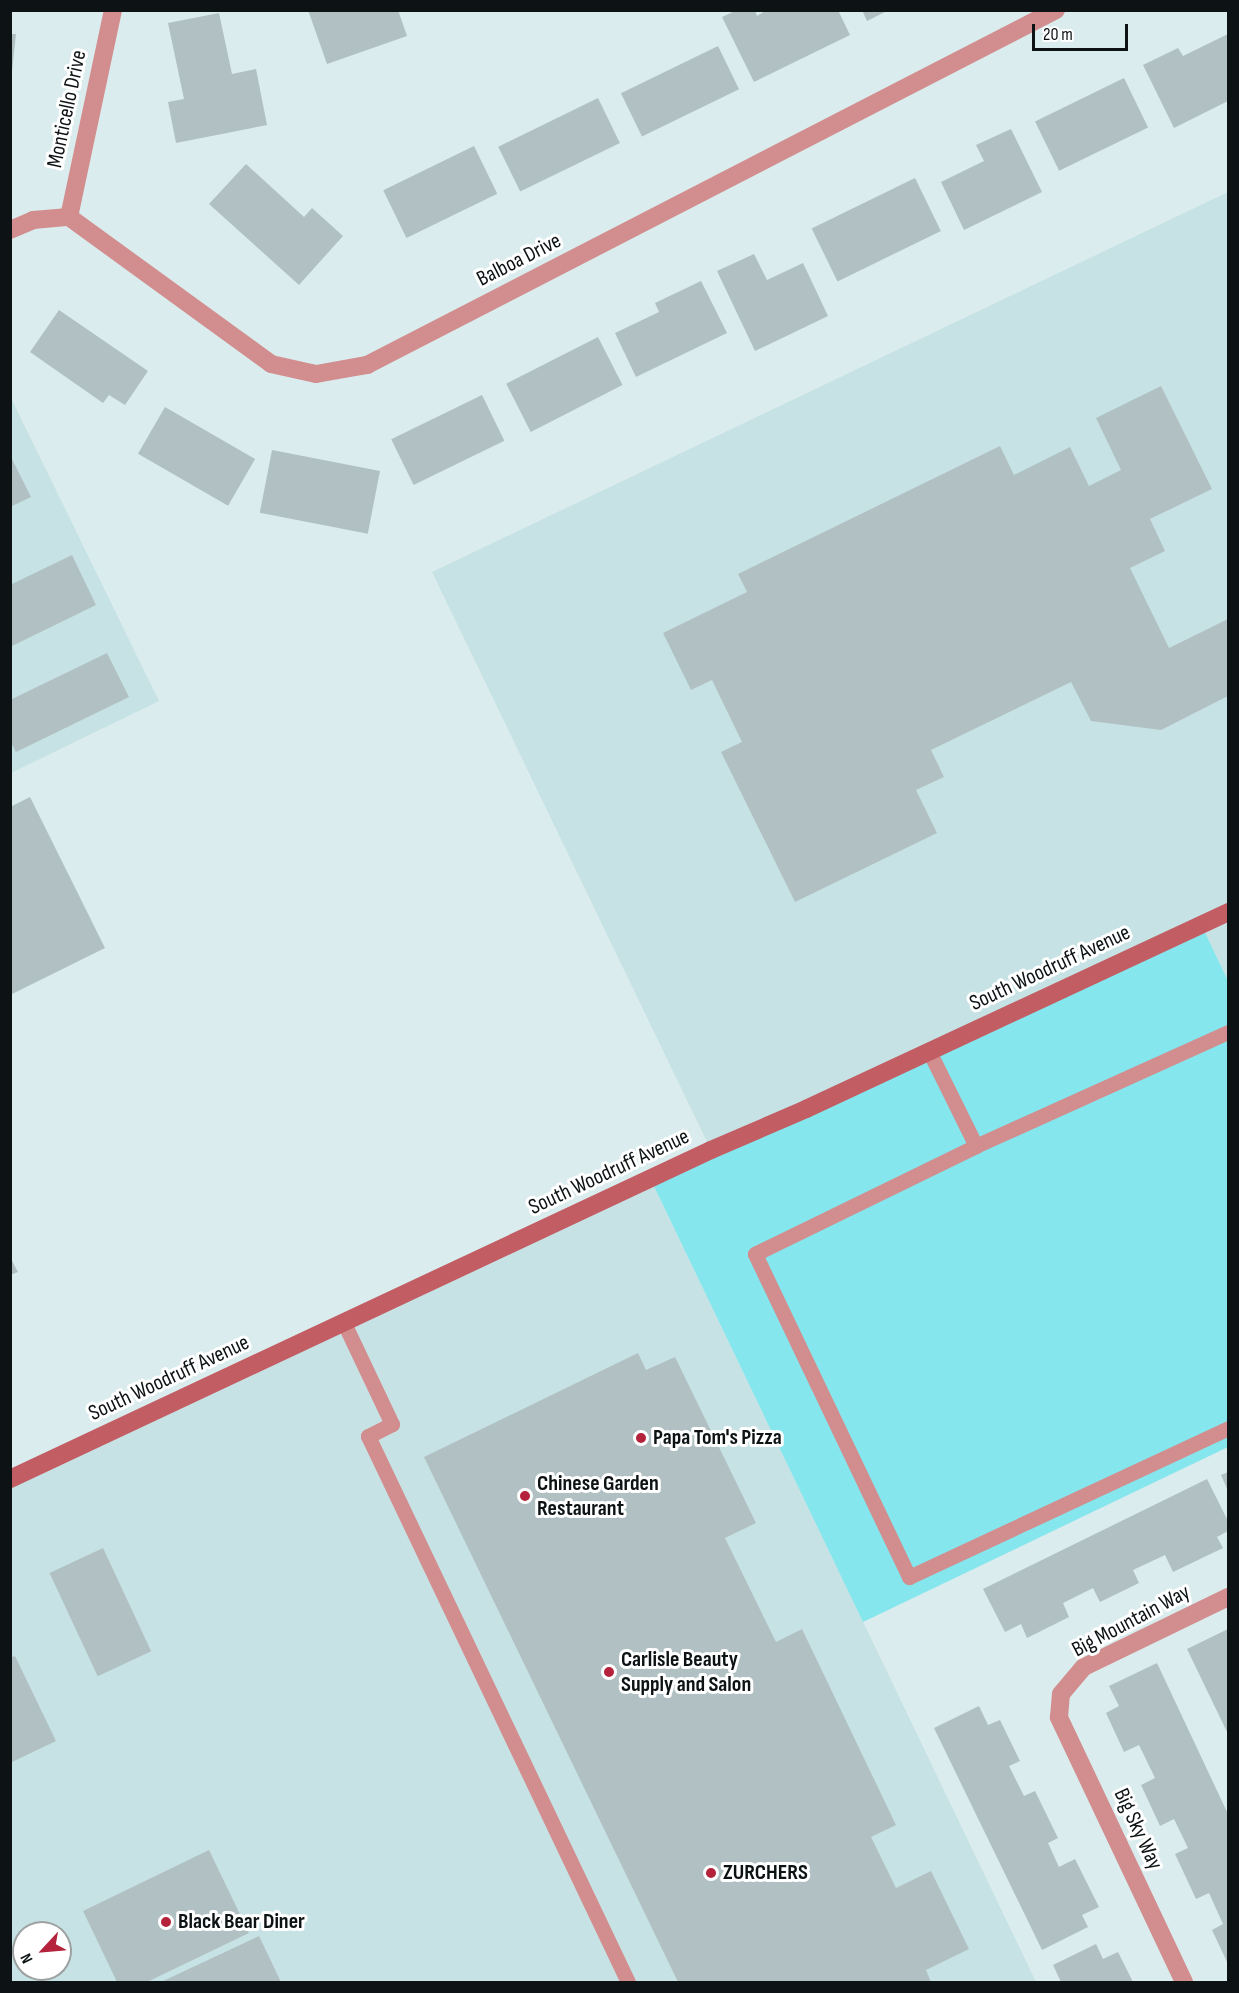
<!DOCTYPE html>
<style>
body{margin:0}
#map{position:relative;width:1239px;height:1993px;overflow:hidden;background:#daeced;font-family:"Sofia Sans Condensed",sans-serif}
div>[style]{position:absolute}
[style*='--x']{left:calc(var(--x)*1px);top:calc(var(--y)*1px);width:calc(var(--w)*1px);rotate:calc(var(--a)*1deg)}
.built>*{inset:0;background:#c7e2e4}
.green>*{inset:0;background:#85e6ed}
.building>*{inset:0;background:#b1c1c3;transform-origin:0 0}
.service>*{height:15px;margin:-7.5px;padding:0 7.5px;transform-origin:7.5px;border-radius:7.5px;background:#d28d8e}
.minor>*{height:18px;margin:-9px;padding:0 9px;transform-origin:9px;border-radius:9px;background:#d28d8e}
.secondary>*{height:18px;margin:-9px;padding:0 9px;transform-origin:9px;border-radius:9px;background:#c25d63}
.dots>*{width:16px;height:16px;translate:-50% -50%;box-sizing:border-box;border:3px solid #fff;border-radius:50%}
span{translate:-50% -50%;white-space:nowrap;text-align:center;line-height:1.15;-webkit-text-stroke:6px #fff;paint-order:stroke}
.street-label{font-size:22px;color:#0d1314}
.poi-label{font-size:22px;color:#0d1314;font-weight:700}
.left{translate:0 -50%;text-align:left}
.frame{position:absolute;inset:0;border:12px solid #0d1314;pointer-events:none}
.north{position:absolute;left:12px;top:1921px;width:60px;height:60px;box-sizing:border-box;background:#fff;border:2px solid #9ea1a1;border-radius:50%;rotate:244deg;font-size:16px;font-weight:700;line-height:24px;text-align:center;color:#0d1314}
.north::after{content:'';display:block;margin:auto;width:21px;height:27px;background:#b4223b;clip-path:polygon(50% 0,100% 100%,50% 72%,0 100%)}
.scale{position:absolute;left:1032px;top:24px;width:96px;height:27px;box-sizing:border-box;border:3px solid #0d1314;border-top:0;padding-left:8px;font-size:18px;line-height:21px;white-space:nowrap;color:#0d1314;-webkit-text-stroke:4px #fff;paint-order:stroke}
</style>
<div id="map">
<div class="built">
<i style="clip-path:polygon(1228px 192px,1228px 981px,1201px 924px,711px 1150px,432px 572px)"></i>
<i style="clip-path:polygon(10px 396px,159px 701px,11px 773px,10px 773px)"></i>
<i style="clip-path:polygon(evenodd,651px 1180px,1036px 1982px,11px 1982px,10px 1479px,651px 1180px,24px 1933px,60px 1933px,60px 1969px,24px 1969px,24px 1933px)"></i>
</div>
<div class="green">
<i style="clip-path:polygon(1201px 924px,1228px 981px,1228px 1447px,863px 1622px,651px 1180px)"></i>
</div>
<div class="building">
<i style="clip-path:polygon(308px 10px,398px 10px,407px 36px,327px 64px)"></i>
<i style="clip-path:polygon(737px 10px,755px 10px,757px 16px,767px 10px,838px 10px,850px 35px,754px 82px,722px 17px)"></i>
<i style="clip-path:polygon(862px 10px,889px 10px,867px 21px)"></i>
<i style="clip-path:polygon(219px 13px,232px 74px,256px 69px,267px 125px,176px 143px,168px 102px,184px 99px,168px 23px)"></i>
<i style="clip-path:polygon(10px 34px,16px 34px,12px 71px,10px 71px)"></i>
<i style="clip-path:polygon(1228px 34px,1228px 101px,1174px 128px,1143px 65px,1178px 48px,1183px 56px)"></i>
<i style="left:718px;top:46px;width:48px;height:108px;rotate:64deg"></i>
<i style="left:1124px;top:78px;width:55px;height:99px;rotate:64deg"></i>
<i style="left:598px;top:98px;width:50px;height:111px;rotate:64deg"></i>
<i style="clip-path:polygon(1011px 129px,1042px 192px,964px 230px,941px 182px,984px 161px,976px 145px)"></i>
<i style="left:474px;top:146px;width:53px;height:101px;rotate:64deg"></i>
<i style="clip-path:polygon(246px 164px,304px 217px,312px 208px,343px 236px,299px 285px,209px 204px)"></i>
<i style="left:915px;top:178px;width:59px;height:115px;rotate:64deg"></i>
<i style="clip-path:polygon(754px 254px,767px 280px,803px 263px,828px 316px,755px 351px,717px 271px)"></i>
<i style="clip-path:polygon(701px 281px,727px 333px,636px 377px,615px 333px,659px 312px,655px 303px)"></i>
<i style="clip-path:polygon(59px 310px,148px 371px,125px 405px,109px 395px,103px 403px,30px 352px)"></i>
<i style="left:598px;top:337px;width:54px;height:103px;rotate:63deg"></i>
<i style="clip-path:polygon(1161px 386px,1212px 489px,1150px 519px,1165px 551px,1130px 568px,1169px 648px,1228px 619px,1228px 696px,1161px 730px,1091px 721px,1071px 682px,931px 750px,944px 777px,916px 790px,937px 833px,795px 902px,721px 752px,742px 742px,712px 680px,691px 690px,663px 633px,747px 592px,738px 574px,1000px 446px,1014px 475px,1070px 447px,1089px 486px,1121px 470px,1096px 418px)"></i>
<i style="left:482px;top:395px;width:51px;height:101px;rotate:64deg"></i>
<i style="left:165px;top:407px;width:104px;height:54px;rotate:30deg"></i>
<i style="left:272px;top:450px;width:110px;height:64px;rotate:11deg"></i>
<i style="clip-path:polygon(10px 455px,31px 497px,10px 507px)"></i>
<i style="clip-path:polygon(72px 555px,96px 605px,10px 647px,10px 585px)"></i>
<i style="clip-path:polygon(107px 653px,129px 697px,16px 752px,10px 741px,10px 700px)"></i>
<i style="clip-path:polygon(30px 797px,105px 948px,10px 995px,10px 807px)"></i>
<i style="clip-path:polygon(10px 1257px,18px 1272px,10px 1275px)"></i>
<i style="clip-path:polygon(638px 1353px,646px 1370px,675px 1357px,756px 1523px,725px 1538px,776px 1642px,802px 1629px,896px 1825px,871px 1837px,896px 1888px,931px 1871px,969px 1949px,926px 1970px,931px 1982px,678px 1982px,424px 1457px)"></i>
<i style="clip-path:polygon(1228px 1472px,1228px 1491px,1221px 1475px)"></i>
<i style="clip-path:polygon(1207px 1479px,1228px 1521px,1228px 1531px,1217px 1537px,1223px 1548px,1173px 1572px,1165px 1555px,1133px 1570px,1139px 1583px,1100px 1602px,1093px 1588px,1063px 1603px,1069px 1617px,1027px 1638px,1021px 1624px,1005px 1632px,983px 1589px)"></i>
<i style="left:103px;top:1548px;width:114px;height:59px;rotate:65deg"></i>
<i style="clip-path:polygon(1228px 1629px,1228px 1734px,1187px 1649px)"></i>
<i style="clip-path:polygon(15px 1656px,56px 1741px,10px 1763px,10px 1658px)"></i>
<i style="clip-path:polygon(1157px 1663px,1228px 1814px,1228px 1964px,1212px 1930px,1223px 1924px,1209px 1893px,1196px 1899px,1175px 1854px,1188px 1848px,1174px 1819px,1160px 1826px,1141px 1785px,1155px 1778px,1139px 1745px,1124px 1752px,1106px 1713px,1119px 1706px,1109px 1686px)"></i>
<i style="clip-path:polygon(979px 1706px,988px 1725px,1000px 1720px,1020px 1761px,1009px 1766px,1024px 1796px,1035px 1791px,1058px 1838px,1048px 1843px,1059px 1867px,1075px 1859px,1099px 1907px,1082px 1915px,1088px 1927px,1042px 1950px,934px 1728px)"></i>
<i style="clip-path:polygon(209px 1850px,249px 1933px,147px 1982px,117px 1982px,83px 1911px)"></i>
<i style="clip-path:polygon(259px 1936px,281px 1982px,161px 1982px)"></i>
<i style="clip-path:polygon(1096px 1944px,1103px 1959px,1118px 1952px,1133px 1982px,1061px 1982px,1053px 1965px)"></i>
</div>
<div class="service">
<i style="--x:1228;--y:1032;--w:277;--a:155.7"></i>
<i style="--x:976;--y:1146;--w:246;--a:154"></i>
<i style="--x:755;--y:1254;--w:358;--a:64.5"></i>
<i style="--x:909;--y:1577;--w:352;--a:-25"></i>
<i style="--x:929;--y:1051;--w:106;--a:63.7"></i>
<i style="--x:344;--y:1323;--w:112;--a:64.6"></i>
<i style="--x:392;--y:1424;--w:27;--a:153"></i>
<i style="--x:368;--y:1436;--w:605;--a:64.54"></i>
</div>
<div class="minor">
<i style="--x:69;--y:217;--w:212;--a:-78"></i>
<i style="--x:10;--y:230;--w:25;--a:-23"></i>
<i style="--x:33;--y:220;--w:36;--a:-5"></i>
<i style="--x:69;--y:217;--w:250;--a:36"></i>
<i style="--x:271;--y:364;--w:46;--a:12.5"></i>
<i style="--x:316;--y:374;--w:52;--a:-10"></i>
<i style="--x:367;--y:365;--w:775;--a:-27.26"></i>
<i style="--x:1184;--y:1982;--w:293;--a:-115.3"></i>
<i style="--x:1059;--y:1717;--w:23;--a:-85"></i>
<i style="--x:1061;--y:1694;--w:35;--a:-50"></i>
<i style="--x:1084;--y:1667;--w:160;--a:-25.9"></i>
</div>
<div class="secondary">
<i style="--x:10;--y:1479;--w:774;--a:-25.14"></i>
<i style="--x:711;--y:1150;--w:103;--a:-23.3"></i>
<i style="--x:806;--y:1109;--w:466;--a:-25"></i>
</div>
<div class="dots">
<i style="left:641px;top:1438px;background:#b4223b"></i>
<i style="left:525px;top:1496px;background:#b4223b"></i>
<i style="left:609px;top:1672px;background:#b4223b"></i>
<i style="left:711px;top:1873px;background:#b4223b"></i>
<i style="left:166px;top:1922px;background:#b4223b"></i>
</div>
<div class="street-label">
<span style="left:67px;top:109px;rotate:-78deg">Monticello Drive</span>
<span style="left:519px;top:260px;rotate:-27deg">Balboa Drive</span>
<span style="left:1050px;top:968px;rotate:-25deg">South Woodruff Avenue</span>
<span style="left:609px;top:1172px;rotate:-25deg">South Woodruff Avenue</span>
<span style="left:169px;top:1378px;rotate:-25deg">South Woodruff Avenue</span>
<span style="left:1131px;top:1621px;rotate:-28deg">Big Mountain Way</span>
<span style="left:1138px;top:1829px;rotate:65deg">Big Sky Way</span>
</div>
<div class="poi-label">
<span class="left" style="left:653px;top:1438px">Papa Tom's Pizza</span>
<span class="left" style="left:537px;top:1496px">Chinese Garden<br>Restaurant</span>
<span class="left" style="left:621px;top:1672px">Carlisle Beauty<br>Supply and Salon</span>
<span class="left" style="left:723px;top:1873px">ZURCHERS</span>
<span class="left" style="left:178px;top:1922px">Black Bear Diner</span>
</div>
<div class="frame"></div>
<div class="north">N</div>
<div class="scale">20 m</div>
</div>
